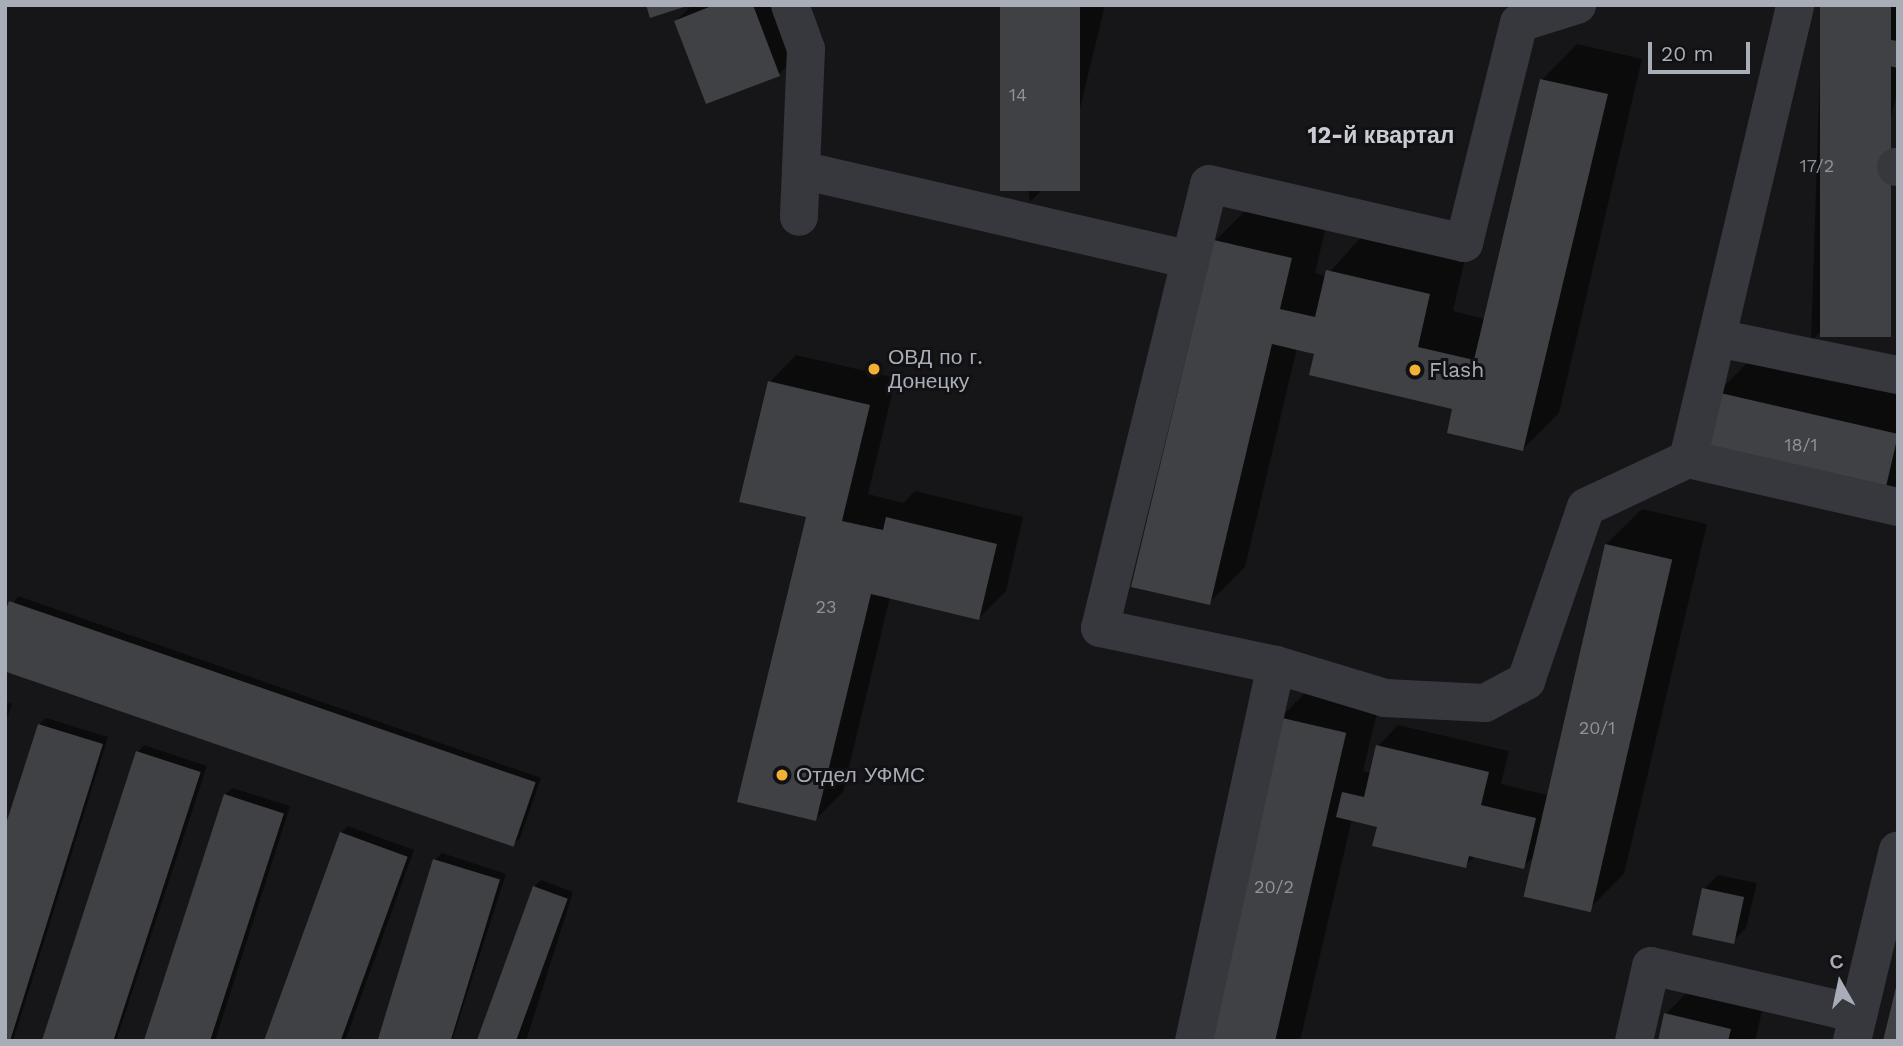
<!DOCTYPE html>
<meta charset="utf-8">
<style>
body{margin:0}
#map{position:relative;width:1903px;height:1046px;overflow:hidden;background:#161618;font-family:"Work Sans",sans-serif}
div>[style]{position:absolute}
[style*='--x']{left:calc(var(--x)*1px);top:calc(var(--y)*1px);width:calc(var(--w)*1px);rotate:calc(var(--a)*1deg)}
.shadow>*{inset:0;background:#0007}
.building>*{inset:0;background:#404145;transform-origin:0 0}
.minor>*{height:38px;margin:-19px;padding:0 19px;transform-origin:19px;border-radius:19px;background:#37383d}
.dots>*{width:19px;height:19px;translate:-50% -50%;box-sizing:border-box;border:4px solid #111113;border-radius:50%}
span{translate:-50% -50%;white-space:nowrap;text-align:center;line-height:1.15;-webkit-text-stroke:6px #111113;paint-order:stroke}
.number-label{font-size:18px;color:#8e929b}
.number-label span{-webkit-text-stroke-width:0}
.poi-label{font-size:21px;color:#a8adb8}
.left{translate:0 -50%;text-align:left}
.neighbourhood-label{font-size:23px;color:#c9ccd4;font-weight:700}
.frame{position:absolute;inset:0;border:7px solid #a8adb8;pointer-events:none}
.north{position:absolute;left:1805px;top:948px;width:70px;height:70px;-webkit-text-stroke:5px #111113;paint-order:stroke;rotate:351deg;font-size:19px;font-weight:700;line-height:28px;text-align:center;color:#a8adb8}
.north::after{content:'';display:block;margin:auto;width:24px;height:32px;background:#a8adb8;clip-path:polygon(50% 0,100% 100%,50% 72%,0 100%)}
.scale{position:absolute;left:1648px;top:42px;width:102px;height:32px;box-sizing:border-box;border:4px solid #a8adb8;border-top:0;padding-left:9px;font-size:21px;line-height:24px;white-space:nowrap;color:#a8adb8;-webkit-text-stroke:5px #111113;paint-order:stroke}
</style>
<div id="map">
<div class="shadow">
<i style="clip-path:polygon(692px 5px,781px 5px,800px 53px,779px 74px,676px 21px)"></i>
<i style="clip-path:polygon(1002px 5px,1105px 5px,1066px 166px,1030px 202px)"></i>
<i style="clip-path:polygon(1822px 5px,1898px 5px,1898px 88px,1846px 306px,1811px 341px)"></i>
<i style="clip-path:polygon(1577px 44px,1642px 59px,1559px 413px,1523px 449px,1454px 407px,1297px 348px,1245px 567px,1209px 603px,1215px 241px,1251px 205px,1327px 222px,1315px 273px,1326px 276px,1363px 235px,1465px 259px,1453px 311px,1485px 319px,1542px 80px)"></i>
<i style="clip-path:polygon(796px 355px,896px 378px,868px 494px,903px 503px,915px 491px,1023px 517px,1006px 591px,979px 618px,890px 597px,843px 792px,816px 819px,808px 516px,770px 382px)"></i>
<i style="clip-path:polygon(1753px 357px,1898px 391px,1898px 500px,1717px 393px)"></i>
<i style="clip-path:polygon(1642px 509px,1707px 524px,1624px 874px,1588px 910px,1533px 857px,1523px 867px,1475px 856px,1465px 866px,1379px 825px,1352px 819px,1300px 1041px,1204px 1041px,1280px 718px,1316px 682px,1381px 697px,1363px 771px,1371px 773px,1378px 746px,1398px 725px,1509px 751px,1501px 784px,1547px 795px,1606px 544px)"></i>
<i style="clip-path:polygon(18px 596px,541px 778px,520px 838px,513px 845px,5px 667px,5px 618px)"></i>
<i style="clip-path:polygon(5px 702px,12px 704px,5px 725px)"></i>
<i style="clip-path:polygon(46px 718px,108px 737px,13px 1041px,5px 1041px,39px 725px)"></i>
<i style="clip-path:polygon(144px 745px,207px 766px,116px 1041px,42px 1041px,138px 752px)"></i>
<i style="clip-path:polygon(232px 788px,290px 806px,215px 1041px,147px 1041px,225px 795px)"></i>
<i style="clip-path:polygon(348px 826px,414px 850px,345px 1041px,266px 1041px,341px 833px)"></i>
<i style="clip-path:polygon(442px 853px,506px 874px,452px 1041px,377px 1041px,435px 860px)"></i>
<i style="clip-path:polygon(1718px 875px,1757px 883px,1746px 928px,1732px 942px,1704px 889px)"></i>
<i style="clip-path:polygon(541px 880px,573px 892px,526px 1041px,485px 1041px,534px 887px)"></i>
<i style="clip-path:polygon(1701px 978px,1766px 994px,1755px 1041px,1659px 1041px,1666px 1014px)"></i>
</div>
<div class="building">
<i style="clip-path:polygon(646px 5px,687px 5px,687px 6px,650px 18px)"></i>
<i style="clip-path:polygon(714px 5px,753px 5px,780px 76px,706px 104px,674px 21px)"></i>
<i style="left:1000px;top:5px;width:80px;height:186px"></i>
<i style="left:1820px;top:5px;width:71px;height:332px"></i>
<i style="clip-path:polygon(1891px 40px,1898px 41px,1898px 68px,1885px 65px)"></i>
<i style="clip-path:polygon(1540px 79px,1608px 94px,1523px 451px,1447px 433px,1452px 409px,1309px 375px,1314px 354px,1272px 344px,1210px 605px,1131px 587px,1214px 240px,1292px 258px,1280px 309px,1315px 317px,1326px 270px,1430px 294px,1418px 347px,1474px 360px)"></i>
<i style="clip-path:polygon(768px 381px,870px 405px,842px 521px,883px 530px,886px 517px,997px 544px,979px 620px,871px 594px,816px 821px,737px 802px,806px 517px,739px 502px)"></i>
<i style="left:1716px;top:392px;width:187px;height:66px;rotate:13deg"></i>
<i style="left:1605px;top:544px;width:69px;height:362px;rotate:13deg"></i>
<i style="left:9px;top:601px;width:557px;height:68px;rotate:19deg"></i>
<i style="left:1278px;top:717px;width:70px;height:333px;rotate:13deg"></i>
<i style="clip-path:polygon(38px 724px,103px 744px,10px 1041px,5px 1041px,5px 827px)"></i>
<i style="clip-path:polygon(1376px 745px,1489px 772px,1481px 805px,1536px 818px,1524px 869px,1469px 856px,1466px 868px,1372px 846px,1377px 827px,1336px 817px,1342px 792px,1364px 797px)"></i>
<i style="left:136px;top:751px;width:68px;height:305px;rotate:18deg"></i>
<i style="left:224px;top:794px;width:63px;height:259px;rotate:18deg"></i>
<i style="left:340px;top:832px;width:72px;height:222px;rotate:20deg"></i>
<i style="left:433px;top:859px;width:70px;height:191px;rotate:17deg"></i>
<i style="left:533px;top:886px;width:37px;height:163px;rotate:20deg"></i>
<i style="left:1702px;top:888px;width:43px;height:48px;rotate:12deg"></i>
<i style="clip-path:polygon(1897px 983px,1898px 1041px,1883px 1041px)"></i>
<i style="clip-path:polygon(1664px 1013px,1731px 1029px,1728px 1041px,1658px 1041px)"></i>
</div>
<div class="minor">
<i style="--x:790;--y:5;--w:47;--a:70"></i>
<i style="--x:806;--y:49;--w:168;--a:92.4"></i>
<i style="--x:1896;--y:167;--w:2;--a:0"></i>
<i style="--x:801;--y:170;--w:400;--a:13"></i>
<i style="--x:1717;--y:338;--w:185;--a:11.6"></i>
<i style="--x:1688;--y:459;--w:466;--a:-76.7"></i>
<i style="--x:1276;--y:665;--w:114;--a:16.8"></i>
<i style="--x:1385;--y:698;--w:100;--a:2.9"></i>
<i style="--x:1485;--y:703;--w:47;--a:-28.2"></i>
<i style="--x:1526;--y:681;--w:184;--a:-71"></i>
<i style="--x:1586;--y:507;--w:113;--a:-25.2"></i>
<i style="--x:1688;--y:459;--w:215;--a:12.9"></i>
<i style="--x:1194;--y:1041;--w:385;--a:-77.7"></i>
<i style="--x:1276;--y:665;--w:180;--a:-168.1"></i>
<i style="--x:1100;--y:628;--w:457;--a:-76.2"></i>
<i style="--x:1209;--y:184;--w:262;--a:13"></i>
<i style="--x:1464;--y:243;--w:227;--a:-76"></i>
<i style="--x:1519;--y:23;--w:61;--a:-17.2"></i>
<i style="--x:1634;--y:1041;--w:77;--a:-77.2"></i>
<i style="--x:1651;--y:966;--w:213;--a:13"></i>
<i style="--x:1852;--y:1041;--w:196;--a:-76.5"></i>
</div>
<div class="dots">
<i style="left:874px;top:369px;background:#f2b134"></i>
<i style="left:1415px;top:370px;background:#f2b134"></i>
<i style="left:782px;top:775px;background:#f2b134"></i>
</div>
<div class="number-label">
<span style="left:1018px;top:95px">14</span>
<span style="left:1817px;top:166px">17/2</span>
<span style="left:1801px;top:445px">18/1</span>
<span style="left:826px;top:607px">23</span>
<span style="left:1597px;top:728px">20/1</span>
<span style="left:1274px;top:887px">20/2</span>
</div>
<div class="poi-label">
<span class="left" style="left:888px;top:369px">ОВД по г.<br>Донецку</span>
<span class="left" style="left:1429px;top:370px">Flash</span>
<span class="left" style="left:796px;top:775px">Отдел УФМС</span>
</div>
<div class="neighbourhood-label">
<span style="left:1381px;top:136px">12-й квартал</span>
</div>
<div class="frame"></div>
<div class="north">С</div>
<div class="scale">20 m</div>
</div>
